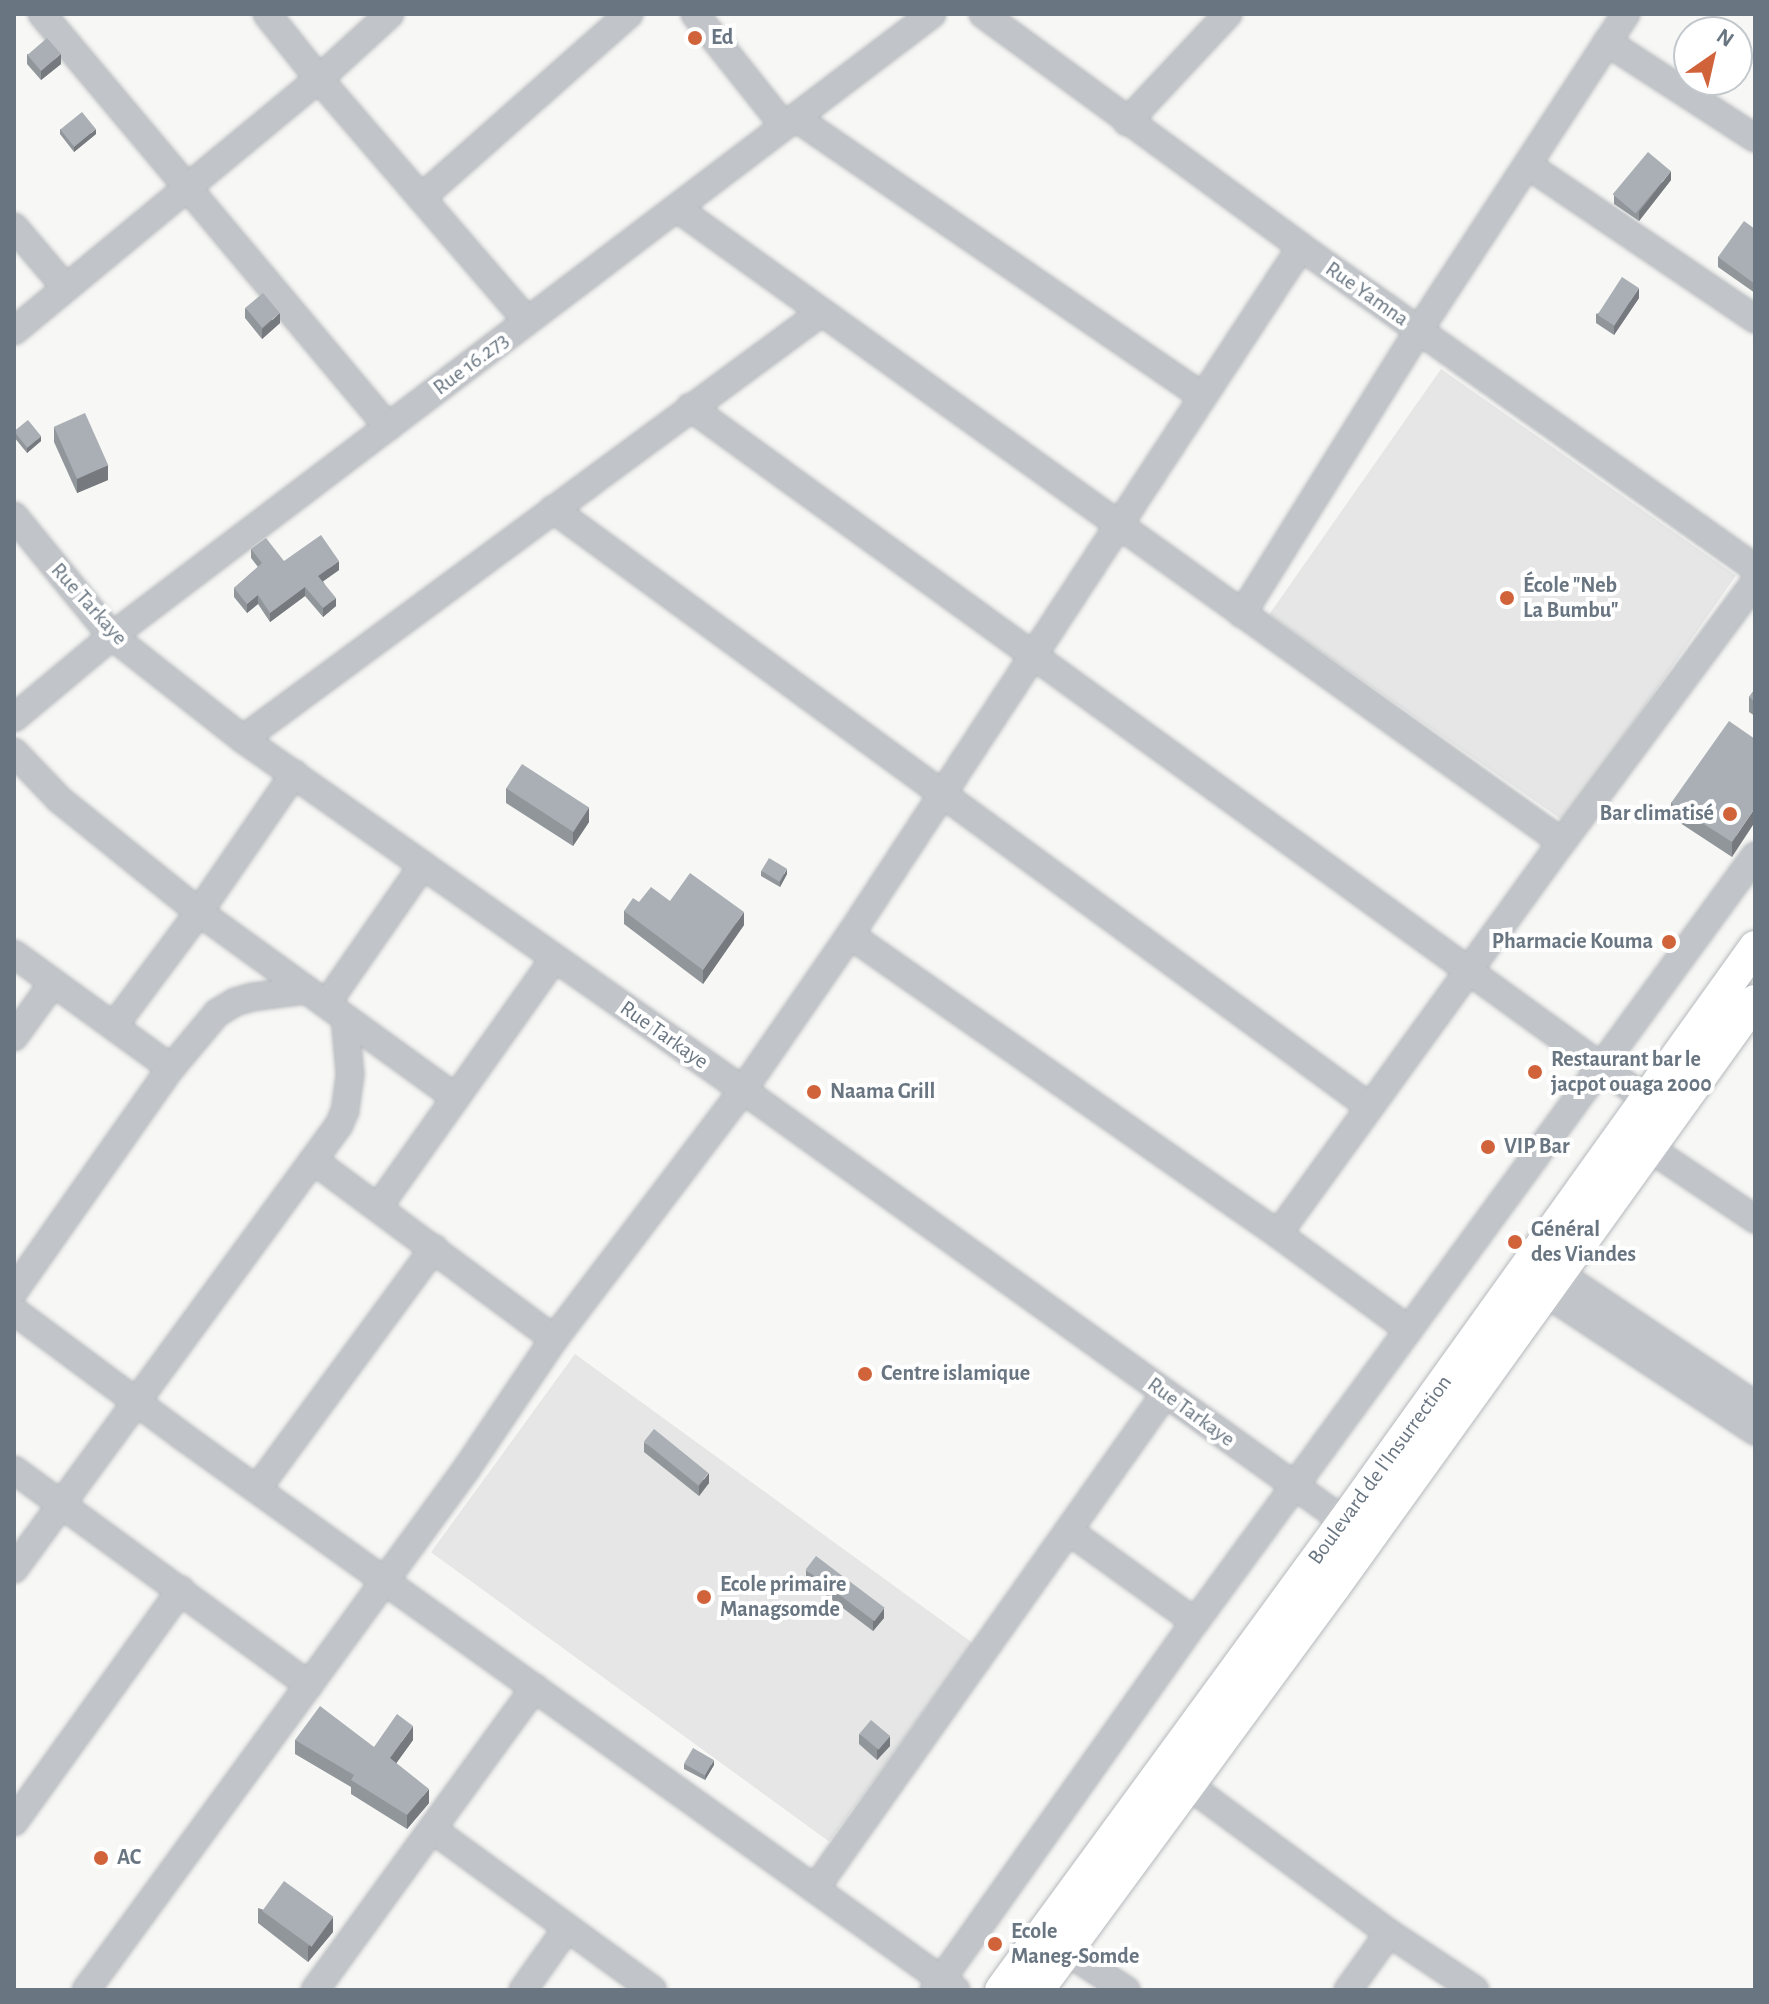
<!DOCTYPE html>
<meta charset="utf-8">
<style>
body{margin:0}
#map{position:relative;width:1769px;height:2004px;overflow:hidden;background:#f7f7f5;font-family:"Alegreya Sans",sans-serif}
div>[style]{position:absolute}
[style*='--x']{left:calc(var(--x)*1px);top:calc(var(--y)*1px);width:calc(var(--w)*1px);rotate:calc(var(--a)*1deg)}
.built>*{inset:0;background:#e5e6e5;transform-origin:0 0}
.roads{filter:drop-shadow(0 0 2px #b5b8bc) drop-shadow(0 0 2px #b5b8bc)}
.minor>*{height:26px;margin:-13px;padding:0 13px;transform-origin:13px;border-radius:13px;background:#c1c4c8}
.major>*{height:32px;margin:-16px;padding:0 16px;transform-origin:16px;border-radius:16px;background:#fff}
.wall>*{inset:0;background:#91969b}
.shaded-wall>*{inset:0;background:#767a7e}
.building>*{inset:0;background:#a9afb4;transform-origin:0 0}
.dots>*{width:22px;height:22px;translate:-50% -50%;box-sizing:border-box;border:4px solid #fff;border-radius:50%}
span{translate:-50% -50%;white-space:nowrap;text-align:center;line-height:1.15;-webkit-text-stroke:8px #fff;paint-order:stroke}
.poi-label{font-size:22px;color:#697682;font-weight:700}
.left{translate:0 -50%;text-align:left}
.right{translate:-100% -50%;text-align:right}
.street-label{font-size:22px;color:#697682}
.frame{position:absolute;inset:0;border:16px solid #697682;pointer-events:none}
.north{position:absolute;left:1673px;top:16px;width:80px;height:80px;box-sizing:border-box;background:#fff;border:2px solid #c3c8cd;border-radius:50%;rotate:34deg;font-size:22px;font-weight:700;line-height:32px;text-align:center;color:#697682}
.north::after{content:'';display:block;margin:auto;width:28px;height:36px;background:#d1633b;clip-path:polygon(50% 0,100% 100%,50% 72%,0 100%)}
</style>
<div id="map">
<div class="built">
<i style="left:1441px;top:369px;width:360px;height:300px;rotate:35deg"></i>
<i style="left:575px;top:1354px;width:492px;height:245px;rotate:36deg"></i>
</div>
<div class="roads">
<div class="minor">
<i style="--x:42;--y:14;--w:539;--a:50.04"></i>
<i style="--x:267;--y:14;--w:83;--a:51.3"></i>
<i style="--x:319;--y:79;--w:319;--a:49.3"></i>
<i style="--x:695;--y:14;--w:143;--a:51.5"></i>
<i style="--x:983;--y:14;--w:394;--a:36.2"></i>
<i style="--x:1301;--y:247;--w:556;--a:35.26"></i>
<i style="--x:1607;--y:42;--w:176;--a:33"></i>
<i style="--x:796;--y:118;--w:492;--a:34.4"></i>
<i style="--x:1127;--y:122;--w:148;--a:-46.9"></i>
<i style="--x:1529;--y:166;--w:273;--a:34.1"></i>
<i style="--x:421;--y:198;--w:278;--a:-41.5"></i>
<i style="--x:678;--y:209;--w:1087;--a:35.61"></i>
<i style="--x:14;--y:227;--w:80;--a:49.6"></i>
<i style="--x:14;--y:331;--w:396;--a:-39.6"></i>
<i style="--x:319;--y:79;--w:96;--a:-42.5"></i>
<i style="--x:690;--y:407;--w:1180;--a:35.9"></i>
<i style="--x:553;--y:509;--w:1012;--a:36.2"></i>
<i style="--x:14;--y:516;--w:155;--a:50.8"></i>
<i style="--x:112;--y:636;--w:167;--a:38.2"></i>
<i style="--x:243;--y:739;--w:611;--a:35.07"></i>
<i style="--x:743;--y:1090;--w:740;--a:35.65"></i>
<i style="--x:1242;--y:614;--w:335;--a:-58.1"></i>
<i style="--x:1419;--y:330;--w:378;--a:-56.8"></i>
<i style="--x:14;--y:718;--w:128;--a:-39.9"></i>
<i style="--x:112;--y:636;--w:1029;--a:-37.18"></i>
<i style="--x:243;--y:739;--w:719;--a:-36.41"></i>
<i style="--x:14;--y:752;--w:66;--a:46.2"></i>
<i style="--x:60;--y:800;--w:179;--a:38.9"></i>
<i style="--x:199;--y:912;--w:317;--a:35.9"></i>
<i style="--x:850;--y:935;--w:522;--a:34.94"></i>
<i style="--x:1278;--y:1234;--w:162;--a:36.2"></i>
<i style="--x:14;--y:954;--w:194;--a:36"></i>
<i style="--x:327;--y:1003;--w:168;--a:-55.2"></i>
<i style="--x:114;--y:1026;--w:142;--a:-53.3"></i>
<i style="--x:199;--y:912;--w:168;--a:-55.5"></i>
<i style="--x:14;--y:1037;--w:67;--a:-54.2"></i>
<i style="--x:1649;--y:1148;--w:128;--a:33.8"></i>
<i style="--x:313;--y:1160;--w:300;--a:36.6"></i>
<i style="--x:379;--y:1206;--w:303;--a:-54.7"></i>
<i style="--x:1278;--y:1234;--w:484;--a:-54.1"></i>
<i style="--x:1562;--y:842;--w:324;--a:-53.4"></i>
<i style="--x:1545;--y:1264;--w:253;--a:33.9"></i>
<i style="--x:1529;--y:1282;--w:271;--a:33.4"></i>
<i style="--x:14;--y:1291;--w:273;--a:-54.9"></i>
<i style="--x:171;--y:1068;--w:72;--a:-50.1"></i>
<i style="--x:217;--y:1013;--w:21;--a:-31"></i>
<i style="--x:235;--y:1002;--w:19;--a:-16"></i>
<i style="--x:253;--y:997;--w:54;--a:-7.4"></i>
<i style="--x:14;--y:1311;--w:213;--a:36.6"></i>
<i style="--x:185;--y:1438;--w:948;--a:35.6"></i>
<i style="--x:14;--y:1470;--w:365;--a:36.1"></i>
<i style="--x:257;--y:1489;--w:299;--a:-53.7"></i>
<i style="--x:1069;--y:1531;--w:155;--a:35.8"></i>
<i style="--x:14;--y:1569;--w:550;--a:-53.8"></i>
<i style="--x:339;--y:1125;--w:15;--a:-67"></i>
<i style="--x:345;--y:1111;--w:37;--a:-82"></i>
<i style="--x:350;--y:1074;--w:56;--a:-95.1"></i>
<i style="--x:1188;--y:1785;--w:250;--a:36.4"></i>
<i style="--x:1389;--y:1933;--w:103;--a:33.5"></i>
<i style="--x:14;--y:1822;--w:286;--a:-54.3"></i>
<i style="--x:432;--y:1829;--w:273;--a:36.1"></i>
<i style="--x:815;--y:1889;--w:606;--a:-54.74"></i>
<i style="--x:1051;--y:1941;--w:90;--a:33.2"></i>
<i style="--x:86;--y:1990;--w:646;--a:-53.87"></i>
<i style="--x:467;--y:1468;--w:156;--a:-56"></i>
<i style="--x:554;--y:1339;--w:313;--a:-52.8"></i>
<i style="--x:743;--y:1090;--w:188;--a:-55.4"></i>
<i style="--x:850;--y:935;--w:823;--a:-56.75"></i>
<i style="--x:315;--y:1990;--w:374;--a:-54"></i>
<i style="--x:523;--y:1990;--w:76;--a:-54.6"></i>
<i style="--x:934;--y:1990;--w:451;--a:-54.7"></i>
<i style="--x:1195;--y:1622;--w:949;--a:-53.83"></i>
<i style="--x:1348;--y:1990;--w:70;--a:-54.3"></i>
</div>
<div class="major">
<i style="--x:1001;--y:1990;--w:581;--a:-53.82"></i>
<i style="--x:1344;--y:1521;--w:706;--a:-54.4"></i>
<i style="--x:1038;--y:1990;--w:501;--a:-53.68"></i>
<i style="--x:1335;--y:1586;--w:720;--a:-54.32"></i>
</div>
</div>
<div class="wall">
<i style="clip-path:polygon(27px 54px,61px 64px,41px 80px,27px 64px)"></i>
<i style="clip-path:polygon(60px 129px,96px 134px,74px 152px,60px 134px)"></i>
<i style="clip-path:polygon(1671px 180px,1639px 221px,1614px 204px,1614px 195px)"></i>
<i style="clip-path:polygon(1755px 229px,1755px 293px,1718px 267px,1718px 257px)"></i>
<i style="clip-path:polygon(1639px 298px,1614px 335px,1596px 323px,1596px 314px)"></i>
<i style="clip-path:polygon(245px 308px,280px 323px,262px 339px,245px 318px)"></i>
<i style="clip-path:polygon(54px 427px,108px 480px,77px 493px,54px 442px)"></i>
<i style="clip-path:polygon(14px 432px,41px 441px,27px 453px,14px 437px)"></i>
<i style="clip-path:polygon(251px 549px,284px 561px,339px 570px,323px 581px,336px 606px,323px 617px,305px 596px,270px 622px,258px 604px,247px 613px,234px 597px,234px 588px,258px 567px,251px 558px)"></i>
<i style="clip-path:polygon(1755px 689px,1755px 716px,1749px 712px,1749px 697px)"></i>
<i style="clip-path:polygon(1755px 739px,1732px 857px,1671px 817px,1671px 803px)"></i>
<i style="clip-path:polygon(506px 788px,589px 822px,573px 846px,506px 803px)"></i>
<i style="clip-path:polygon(761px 871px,787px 874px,780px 887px,761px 876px)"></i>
<i style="clip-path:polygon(670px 901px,744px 925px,703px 984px,624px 924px,624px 911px,639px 902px)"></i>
<i style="clip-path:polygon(644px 1442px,709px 1483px,699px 1496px,644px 1452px)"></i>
<i style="clip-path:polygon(806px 1570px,884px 1618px,873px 1631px,806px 1580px)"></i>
<i style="clip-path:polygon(859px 1734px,890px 1746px,877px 1760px,859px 1744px)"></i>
<i style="clip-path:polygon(295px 1740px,374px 1747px,413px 1740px,396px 1763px,429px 1803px,407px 1829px,351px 1794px,351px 1787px,295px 1754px)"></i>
<i style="clip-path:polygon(684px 1764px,714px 1765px,705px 1780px,684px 1769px)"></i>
<i style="clip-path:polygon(258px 1908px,333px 1932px,308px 1962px,258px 1923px)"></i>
</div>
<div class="shaded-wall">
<i style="clip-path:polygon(61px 54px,61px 64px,41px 80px,41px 70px)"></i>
<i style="clip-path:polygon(96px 129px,96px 134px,74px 152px,74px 147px)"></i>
<i style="clip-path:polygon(1671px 171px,1671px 180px,1639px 221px,1639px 212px)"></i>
<i style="clip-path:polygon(1639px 288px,1639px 298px,1614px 335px,1614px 325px)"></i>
<i style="clip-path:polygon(280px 313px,280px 323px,262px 339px,262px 329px)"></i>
<i style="clip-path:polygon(41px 436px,41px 441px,27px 453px,27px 448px)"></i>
<i style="clip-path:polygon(108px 465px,108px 480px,77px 493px,77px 478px)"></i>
<i style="clip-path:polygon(339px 561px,339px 570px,318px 585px,318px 576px)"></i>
<i style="clip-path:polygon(305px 587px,305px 596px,270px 622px,270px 613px)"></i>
<i style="clip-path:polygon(258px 595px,258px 604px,247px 613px,247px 604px)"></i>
<i style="clip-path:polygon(336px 598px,336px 606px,323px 617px,323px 608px)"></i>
<i style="clip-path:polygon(589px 807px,589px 822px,573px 846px,573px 832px)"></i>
<i style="clip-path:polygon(1755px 808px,1755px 822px,1732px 857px,1732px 842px)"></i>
<i style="clip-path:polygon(787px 869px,787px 874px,780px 887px,780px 882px)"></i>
<i style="clip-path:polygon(744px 912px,744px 925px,703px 984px,703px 970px)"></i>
<i style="clip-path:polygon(709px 1473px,709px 1483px,699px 1496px,699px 1486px)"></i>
<i style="clip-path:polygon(884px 1608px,884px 1618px,873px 1631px,873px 1621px)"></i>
<i style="clip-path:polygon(413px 1726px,413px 1740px,390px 1772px,390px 1758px)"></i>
<i style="clip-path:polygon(890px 1736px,890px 1746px,877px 1760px,877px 1750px)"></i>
<i style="clip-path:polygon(714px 1760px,714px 1765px,705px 1780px,705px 1775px)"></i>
<i style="clip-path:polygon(429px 1789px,429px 1803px,407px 1829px,407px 1815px)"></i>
<i style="clip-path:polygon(333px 1917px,333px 1932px,308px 1962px,308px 1947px)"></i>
</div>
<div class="building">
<i style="left:47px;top:38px;width:21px;height:26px;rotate:49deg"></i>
<i style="left:82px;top:112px;width:22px;height:28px;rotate:51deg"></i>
<i style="left:1648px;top:152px;width:30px;height:55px;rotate:40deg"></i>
<i style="clip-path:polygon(1744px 221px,1755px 229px,1755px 284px,1718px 257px)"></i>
<i style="left:1622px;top:277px;width:20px;height:45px;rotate:33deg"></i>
<i style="left:263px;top:293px;width:26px;height:23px;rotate:50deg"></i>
<i style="left:85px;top:413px;width:57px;height:34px;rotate:66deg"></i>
<i style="left:28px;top:420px;width:21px;height:18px;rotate:51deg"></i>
<i style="clip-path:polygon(321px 535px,339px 561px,318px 576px,336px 598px,323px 608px,305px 587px,270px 613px,258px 595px,247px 604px,234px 588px,262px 563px,251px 549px,266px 538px,284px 561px)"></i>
<i style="clip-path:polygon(1755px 689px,1755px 702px,1749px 697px)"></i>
<i style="clip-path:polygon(1729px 721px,1755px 739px,1755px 808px,1732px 842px,1671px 803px)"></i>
<i style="left:522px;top:764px;width:80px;height:29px;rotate:33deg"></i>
<i style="left:769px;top:858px;width:21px;height:15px;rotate:31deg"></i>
<i style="clip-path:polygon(690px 873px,744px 912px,703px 970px,624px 911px,633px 898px,639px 902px,651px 887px,670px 901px)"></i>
<i style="left:654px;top:1429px;width:70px;height:16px;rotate:39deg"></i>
<i style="left:816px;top:1556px;width:86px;height:17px;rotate:37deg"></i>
<i style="clip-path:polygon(320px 1706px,374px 1747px,397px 1714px,413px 1726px,390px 1758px,429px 1789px,407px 1815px,351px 1780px,354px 1775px,295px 1740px)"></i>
<i style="left:871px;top:1720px;width:25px;height:18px;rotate:40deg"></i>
<i style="left:693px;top:1748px;width:24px;height:18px;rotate:30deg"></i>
<i style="left:284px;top:1881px;width:61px;height:37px;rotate:36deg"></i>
</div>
<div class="dots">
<i style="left:695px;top:38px;background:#d1633b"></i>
<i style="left:1507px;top:598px;background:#d1633b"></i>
<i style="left:1730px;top:814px;background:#d1633b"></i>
<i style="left:1669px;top:942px;background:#d1633b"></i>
<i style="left:1535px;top:1072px;background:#d1633b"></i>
<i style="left:814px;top:1092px;background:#d1633b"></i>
<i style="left:1488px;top:1147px;background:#d1633b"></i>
<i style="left:1515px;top:1242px;background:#d1633b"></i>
<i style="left:865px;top:1374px;background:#d1633b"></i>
<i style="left:704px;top:1597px;background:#d1633b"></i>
<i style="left:101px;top:1858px;background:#d1633b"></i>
<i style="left:995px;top:1944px;background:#d1633b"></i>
</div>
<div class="poi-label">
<span class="left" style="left:711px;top:38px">Ed</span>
<span class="left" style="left:1523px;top:598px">École "Neb<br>La Bumbu"</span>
<span class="right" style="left:1714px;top:814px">Bar climatisé</span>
<span class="right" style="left:1653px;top:942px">Pharmacie Kouma</span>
<span class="left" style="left:1551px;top:1072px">Restaurant bar le<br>jacpot ouaga 2000</span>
<span class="left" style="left:830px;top:1092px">Naama Grill</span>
<span class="left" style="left:1504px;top:1147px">VIP Bar</span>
<span class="left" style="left:1531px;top:1242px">Général<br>des Viandes</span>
<span class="left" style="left:881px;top:1374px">Centre islamique</span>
<span class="left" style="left:720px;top:1597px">Ecole primaire<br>Managsomde</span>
<span class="left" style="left:117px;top:1858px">AC</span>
<span class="left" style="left:1011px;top:1944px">Ecole<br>Maneg-Somde</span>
</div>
<div class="street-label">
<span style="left:1367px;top:294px;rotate:35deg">Rue Yamna</span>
<span style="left:471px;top:364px;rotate:-37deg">Rue 16.273</span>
<span style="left:89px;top:604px;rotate:48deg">Rue Tarkaye</span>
<span style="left:664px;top:1035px;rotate:35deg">Rue Tarkaye</span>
<span style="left:1191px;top:1412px;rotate:36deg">Rue Tarkaye</span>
<span style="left:1380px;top:1470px;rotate:-54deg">Boulevard de l'Insurrection</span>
</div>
<div class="frame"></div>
<div class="north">N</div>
</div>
